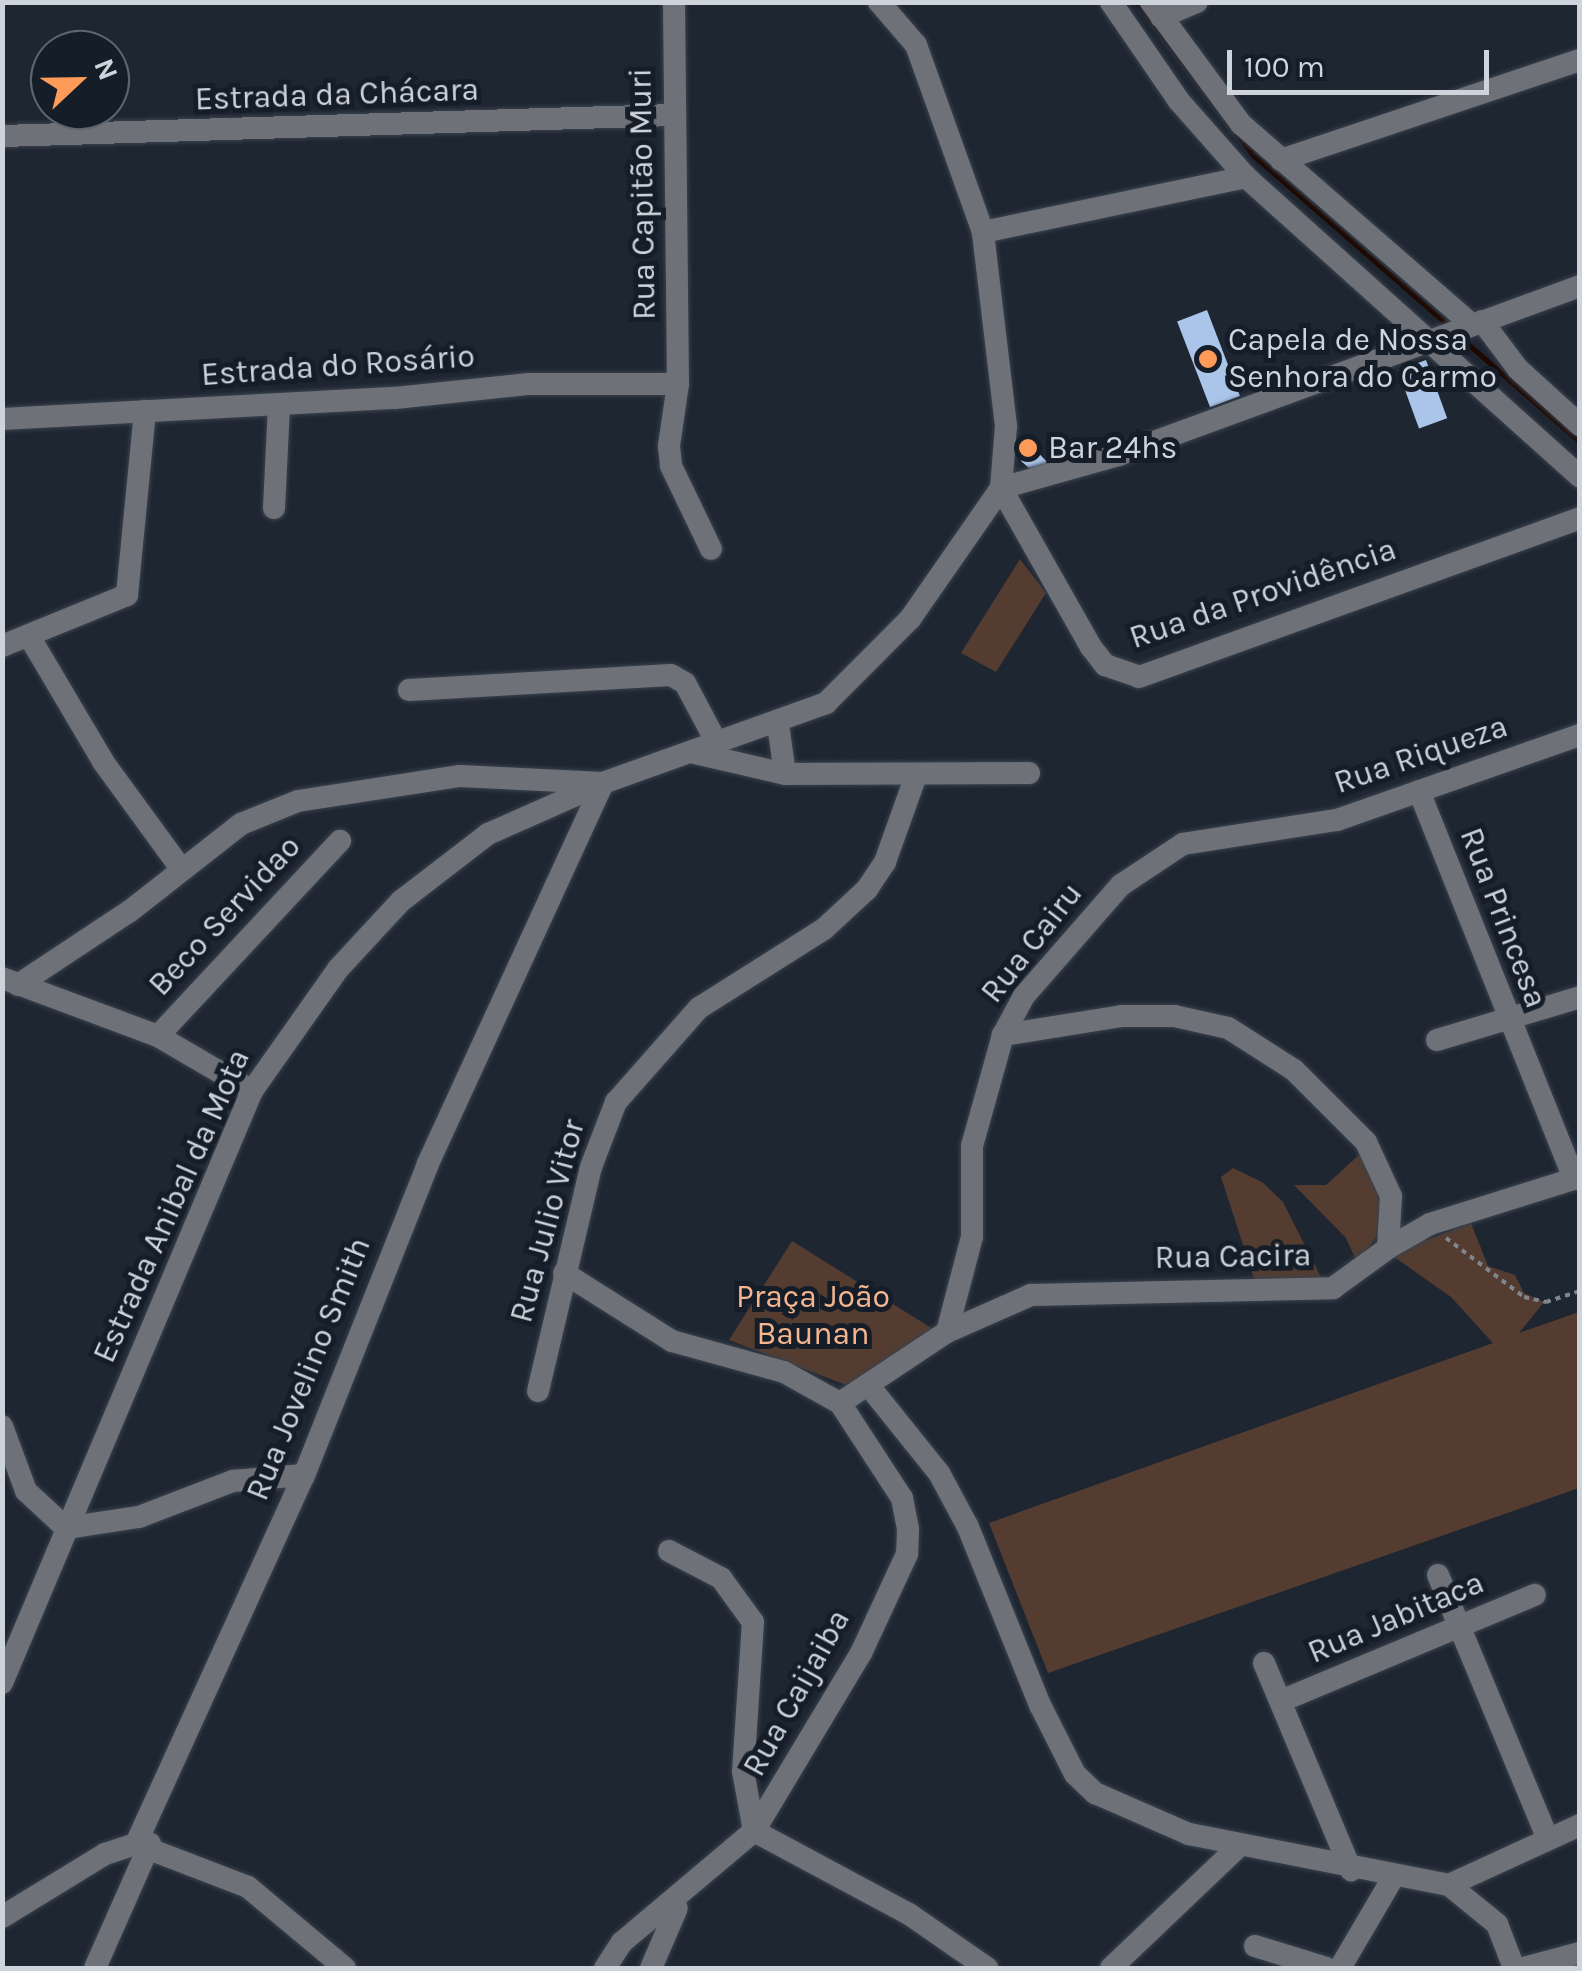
<!DOCTYPE html>
<meta charset="utf-8">
<style>
body{margin:0}
#map{position:relative;width:1582px;height:1971px;overflow:hidden;background:#1e2632;font-family:Karla,sans-serif}
div>[style]{position:absolute}
[style*='--x']{left:calc(var(--x)*1px);top:calc(var(--y)*1px);width:calc(var(--w)*1px);rotate:calc(var(--a)*1deg)}
.green>*{inset:0;background:#543d30}
.stream>*{height:5px;margin:-2.5px;padding:0 2.5px;transform-origin:2.5px;border-radius:2.5px;background:#1f0800}
.building>*{inset:0;background:#abc4e9;transform-origin:0 0}
.path>*{height:4px;margin-top:-2px;transform-origin:0;background:repeating-linear-gradient(90deg,#7f868f 0 5px,transparent 0 10px)}
.roads{filter:drop-shadow(0 0 2px #3a424d) drop-shadow(0 0 2px #3a424d)}
.minor>*{height:22px;margin:-11px;padding:0 11px;transform-origin:11px;border-radius:11px;background:#6e7278}
.dots>*{width:28px;height:28px;translate:-50% -50%;box-sizing:border-box;border:5px solid #151d28;border-radius:50%}
span{translate:-50% -50%;white-space:nowrap;text-align:center;line-height:1.15;-webkit-text-stroke:10px #151d28;paint-order:stroke}
.street-label{font-size:32px;color:#ced4dc}
.poi-label{font-size:32px;color:#ced4dc}
.left{translate:0 -50%;text-align:left}
.park-label{font-size:32px;color:#f5b58f}
.frame{position:absolute;inset:0;border:5px solid #ced4dc;pointer-events:none}
.north{position:absolute;left:30px;top:30px;width:100px;height:100px;box-sizing:border-box;background:#151d28;border:2px solid #5f6670;border-radius:50%;rotate:68deg;font-size:28px;font-weight:700;line-height:40px;text-align:center;color:#ced4dc}
.north::after{content:'';display:block;margin:auto;width:35px;height:45px;background:#ff9b59;clip-path:polygon(50% 0,100% 100%,50% 72%,0 100%)}
.scale{position:absolute;left:1227px;top:50px;width:262px;height:45px;box-sizing:border-box;border:5px solid #ced4dc;border-top:0;padding-left:12px;font-size:30px;line-height:35px;white-space:nowrap;color:#ced4dc;-webkit-text-stroke:8px #151d28;paint-order:stroke}
</style>
<div id="map">
<div class="green">
<i style="clip-path:polygon(1020px 559px,1046px 593px,996px 672px,961px 653px)"></i>
<i style="clip-path:polygon(1360px 1154px,1381px 1177px,1382px 1230px,1357px 1262px,1346px 1238px,1294px 1185px,1326px 1185px)"></i>
<i style="clip-path:polygon(1233px 1168px,1262px 1182px,1283px 1202px,1324px 1283px,1257px 1288px,1221px 1177px)"></i>
<i style="clip-path:polygon(1471px 1223px,1488px 1266px,1515px 1275px,1524px 1293px,1544px 1302px,1519px 1333px,1579px 1312px,1579px 1488px,1048px 1673px,989px 1523px,1493px 1343px,1451px 1297px,1390px 1254px)"></i>
<i style="clip-path:polygon(792px 1241px,933px 1329px,854px 1388px,729px 1340px)"></i>
</div>
<div class="stream">
<i style="--x:1137;--y:2;--w:192;--a:52.8"></i>
<i style="--x:1253;--y:155;--w:260;--a:41.1"></i>
<i style="--x:1460;--y:337;--w:159;--a:41.2"></i>
</div>
<div class="building">
<i style="left:1207px;top:310px;width:92px;height:32px;rotate:69deg"></i>
<i style="left:1426px;top:360px;width:62px;height:30px;rotate:70deg"></i>
<i style="clip-path:polygon(1022px 436px,1051px 466px,1029px 468px,1021px 461px)"></i>
</div>
<div class="path">
<i style="--x:1446;--y:1238;--w:98;--a:37.1"></i>
<i style="--x:1524;--y:1297;--w:23;--a:13"></i>
<i style="--x:1546;--y:1302;--w:36;--a:-18"></i>
</div>
<div class="roads">
<div class="minor">
<i style="--x:674;--y:2;--w:382;--a:89.4"></i>
<i style="--x:678;--y:384;--w:63;--a:98.3"></i>
<i style="--x:669;--y:446;--w:20;--a:84"></i>
<i style="--x:671;--y:466;--w:92;--a:64.3"></i>
<i style="--x:1111;--y:2;--w:120;--a:55.5"></i>
<i style="--x:1179;--y:101;--w:101;--a:48.6"></i>
<i style="--x:1246;--y:177;--w:449;--a:41.9"></i>
<i style="--x:1151;--y:2;--w:152;--a:53.6"></i>
<i style="--x:1241;--y:124;--w:306;--a:41"></i>
<i style="--x:1161;--y:17;--w:39;--a:-23"></i>
<i style="--x:2;--y:136;--w:672;--a:-1.79"></i>
<i style="--x:1281;--y:160;--w:315;--a:-18.5"></i>
<i style="--x:983;--y:232;--w:269;--a:-11.8"></i>
<i style="--x:1580;--y:286;--w:491;--a:159.9"></i>
<i style="--x:1119;--y:455;--w:123;--a:164.4"></i>
<i style="--x:1001;--y:488;--w:183;--a:60.5"></i>
<i style="--x:1091;--y:647;--w:23;--a:52"></i>
<i style="--x:1105;--y:665;--w:36;--a:19"></i>
<i style="--x:1139;--y:677;--w:469;--a:-19.8"></i>
<i style="--x:1482;--y:321;--w:60;--a:53.1"></i>
<i style="--x:1518;--y:369;--w:84;--a:42.1"></i>
<i style="--x:2;--y:419;--w:394;--a:-3.1"></i>
<i style="--x:395;--y:398;--w:135;--a:-6"></i>
<i style="--x:529;--y:384;--w:149;--a:0"></i>
<i style="--x:274;--y:508;--w:103;--a:-87.2"></i>
<i style="--x:29;--y:636;--w:147;--a:59.4"></i>
<i style="--x:104;--y:763;--w:132;--a:53.9"></i>
<i style="--x:2;--y:646;--w:135;--a:-22.2"></i>
<i style="--x:127;--y:595;--w:185;--a:-84.4"></i>
<i style="--x:409;--y:690;--w:262;--a:-3.3"></i>
<i style="--x:671;--y:675;--w:16;--a:30"></i>
<i style="--x:685;--y:683;--w:70;--a:62"></i>
<i style="--x:778;--y:724;--w:50;--a:82"></i>
<i style="--x:695;--y:753;--w:92;--a:13.1"></i>
<i style="--x:785;--y:774;--w:244;--a:-0.2"></i>
<i style="--x:1419;--y:791;--w:418;--a:68.2"></i>
<i style="--x:2;--y:978;--w:166;--a:20.4"></i>
<i style="--x:158;--y:1036;--w:109;--a:30.3"></i>
<i style="--x:18;--y:985;--w:134;--a:-33.5"></i>
<i style="--x:130;--y:911;--w:141;--a:-38.1"></i>
<i style="--x:241;--y:824;--w:61;--a:-22"></i>
<i style="--x:298;--y:801;--w:164;--a:-8.8"></i>
<i style="--x:460;--y:776;--w:143;--a:2.8"></i>
<i style="--x:603;--y:783;--w:419;--a:114.7"></i>
<i style="--x:428;--y:1164;--w:335;--a:111.7"></i>
<i style="--x:304;--y:1475;--w:405;--a:114.5"></i>
<i style="--x:136;--y:1844;--w:120;--a:21"></i>
<i style="--x:248;--y:1887;--w:126;--a:39.9"></i>
<i style="--x:158;--y:1036;--w:267;--a:-47"></i>
<i style="--x:1437;--y:1040;--w:149;--a:-16.7"></i>
<i style="--x:1388;--y:1248;--w:48;--a:-29.7"></i>
<i style="--x:1430;--y:1224;--w:157;--a:-17.4"></i>
<i style="--x:564;--y:1273;--w:128;--a:32.2"></i>
<i style="--x:672;--y:1341;--w:116;--a:15.5"></i>
<i style="--x:784;--y:1372;--w:64;--a:29"></i>
<i style="--x:840;--y:1403;--w:113;--a:56.9"></i>
<i style="--x:902;--y:1498;--w:32;--a:79"></i>
<i style="--x:908;--y:1529;--w:25;--a:92"></i>
<i style="--x:907;--y:1554;--w:109;--a:114.9"></i>
<i style="--x:861;--y:1653;--w:208;--a:121"></i>
<i style="--x:754;--y:1831;--w:172;--a:139.9"></i>
<i style="--x:622;--y:1942;--w:31;--a:123"></i>
<i style="--x:947;--y:1332;--w:98;--a:-75.3"></i>
<i style="--x:972;--y:1237;--w:91;--a:-90"></i>
<i style="--x:972;--y:1146;--w:115;--a:-74.4"></i>
<i style="--x:1003;--y:1035;--w:44;--a:-61.7"></i>
<i style="--x:1024;--y:996;--w:147;--a:-48.9"></i>
<i style="--x:1121;--y:885;--w:74;--a:-33.5"></i>
<i style="--x:1183;--y:844;--w:156;--a:-8.9"></i>
<i style="--x:1337;--y:820;--w:257;--a:-19.3"></i>
<i style="--x:869;--y:1386;--w:112;--a:51.2"></i>
<i style="--x:939;--y:1473;--w:61;--a:61.8"></i>
<i style="--x:968;--y:1527;--w:192;--a:68"></i>
<i style="--x:1040;--y:1705;--w:77;--a:63.1"></i>
<i style="--x:1075;--y:1774;--w:28;--a:44"></i>
<i style="--x:1095;--y:1793;--w:103;--a:23.6"></i>
<i style="--x:1189;--y:1834;--w:265;--a:11.1"></i>
<i style="--x:1449;--y:1885;--w:62;--a:39.1"></i>
<i style="--x:1497;--y:1924;--w:47;--a:68.9"></i>
<i style="--x:538;--y:1391;--w:230;--a:-76.7"></i>
<i style="--x:591;--y:1167;--w:70;--a:-69"></i>
<i style="--x:616;--y:1102;--w:125;--a:-48.6"></i>
<i style="--x:699;--y:1008;--w:148;--a:-32.3"></i>
<i style="--x:824;--y:929;--w:59;--a:-42.9"></i>
<i style="--x:867;--y:889;--w:32;--a:-56"></i>
<i style="--x:885;--y:862;--w:89;--a:-70.3"></i>
<i style="--x:840;--y:1403;--w:128;--a:-33.6"></i>
<i style="--x:947;--y:1332;--w:92;--a:-23.8"></i>
<i style="--x:1031;--y:1295;--w:302;--a:-1.3"></i>
<i style="--x:1333;--y:1288;--w:68;--a:-36"></i>
<i style="--x:1388;--y:1248;--w:52;--a:-86.7"></i>
<i style="--x:1391;--y:1196;--w:60;--a:-114.8"></i>
<i style="--x:1366;--y:1142;--w:102;--a:-135"></i>
<i style="--x:1294;--y:1070;--w:78;--a:-147.5"></i>
<i style="--x:1228;--y:1028;--w:55;--a:-167.5"></i>
<i style="--x:1174;--y:1016;--w:52;--a:180"></i>
<i style="--x:1122;--y:1016;--w:121;--a:170.9"></i>
<i style="--x:2;--y:1426;--w:69;--a:69.7"></i>
<i style="--x:26;--y:1491;--w:54;--a:42.8"></i>
<i style="--x:66;--y:1528;--w:74;--a:-8.6"></i>
<i style="--x:139;--y:1517;--w:101;--a:-21"></i>
<i style="--x:233;--y:1481;--w:71;--a:-4.8"></i>
<i style="--x:669;--y:1551;--w:59;--a:27.4"></i>
<i style="--x:721;--y:1578;--w:54;--a:54"></i>
<i style="--x:753;--y:1622;--w:149;--a:93.8"></i>
<i style="--x:743;--y:1771;--w:61;--a:79.6"></i>
<i style="--x:754;--y:1831;--w:176;--a:28.2"></i>
<i style="--x:909;--y:1914;--w:95;--a:34.7"></i>
<i style="--x:1438;--y:1575;--w:284;--a:67.4"></i>
<i style="--x:1264;--y:1663;--w:225;--a:67.2"></i>
<i style="--x:2;--y:1683;--w:643;--a:-67.11"></i>
<i style="--x:252;--y:1091;--w:149;--a:-54.8"></i>
<i style="--x:338;--y:969;--w:93;--a:-47.2"></i>
<i style="--x:401;--y:901;--w:110;--a:-37.6"></i>
<i style="--x:488;--y:834;--w:126;--a:-23.9"></i>
<i style="--x:603;--y:783;--w:237;--a:-19.7"></i>
<i style="--x:826;--y:703;--w:119;--a:-45"></i>
<i style="--x:910;--y:619;--w:160;--a:-55.2"></i>
<i style="--x:1001;--y:488;--w:62;--a:-85.4"></i>
<i style="--x:1006;--y:426;--w:195;--a:-96.8"></i>
<i style="--x:983;--y:232;--w:199;--a:-109.7"></i>
<i style="--x:916;--y:45;--w:57;--a:-130.7"></i>
<i style="--x:1281;--y:1701;--w:275;--a:-22.7"></i>
<i style="--x:1449;--y:1885;--w:144;--a:-24.6"></i>
<i style="--x:2;--y:1917;--w:121;--a:-31.5"></i>
<i style="--x:105;--y:1854;--w:33;--a:-18"></i>
<i style="--x:1255;--y:1946;--w:74;--a:17.2"></i>
<i style="--x:95;--y:1968;--w:136;--a:-66.1"></i>
<i style="--x:651;--y:1968;--w:65;--a:-66.6"></i>
<i style="--x:1111;--y:1968;--w:177;--a:-43.6"></i>
<i style="--x:1340;--y:1968;--w:107;--a:-59.6"></i>
<i style="--x:1524;--y:1968;--w:58;--a:-15"></i>
</div>
</div>
<div class="dots">
<i style="left:1208px;top:359px;background:#ff9b59"></i>
<i style="left:1028px;top:448px;background:#ff9b59"></i>
</div>
<div class="street-label">
<span style="left:337px;top:95px;rotate:-2deg">Estrada da Chácara</span>
<span style="left:643px;top:194px;rotate:-91deg">Rua Capitão Muri</span>
<span style="left:338px;top:366px;rotate:-4deg">Estrada do Rosário</span>
<span style="left:1263px;top:594px;rotate:-19deg">Rua da Providência</span>
<span style="left:1421px;top:755px;rotate:-19deg">Rua Riqueza</span>
<span style="left:225px;top:916px;rotate:-47deg">Beco Servidao</span>
<span style="left:1503px;top:918px;rotate:69deg">Rua Princesa</span>
<span style="left:1032px;top:943px;rotate:-52deg">Rua Cairu</span>
<span style="left:172px;top:1206px;rotate:-66deg">Estrada Anibal da Mota</span>
<span style="left:548px;top:1221px;rotate:-75deg">Rua Julio Vitor</span>
<span style="left:1233px;top:1257px;rotate:-1deg">Rua Cacira</span>
<span style="left:309px;top:1369px;rotate:-68deg">Rua Jovelino Smith</span>
<span style="left:1396px;top:1618px;rotate:-23deg">Rua Jabitaca</span>
<span style="left:797px;top:1693px;rotate:-61deg">Rua Caijaiba</span>
</div>
<div class="poi-label">
<span class="left" style="left:1228px;top:359px">Capela de Nossa<br>Senhora do Carmo</span>
<span class="left" style="left:1048px;top:448px">Bar 24hs</span>
</div>
<div class="park-label">
<span style="left:813px;top:1316px">Praça João<br>Baunan</span>
</div>
<div class="frame"></div>
<div class="north">N</div>
<div class="scale">100 m</div>
</div>
